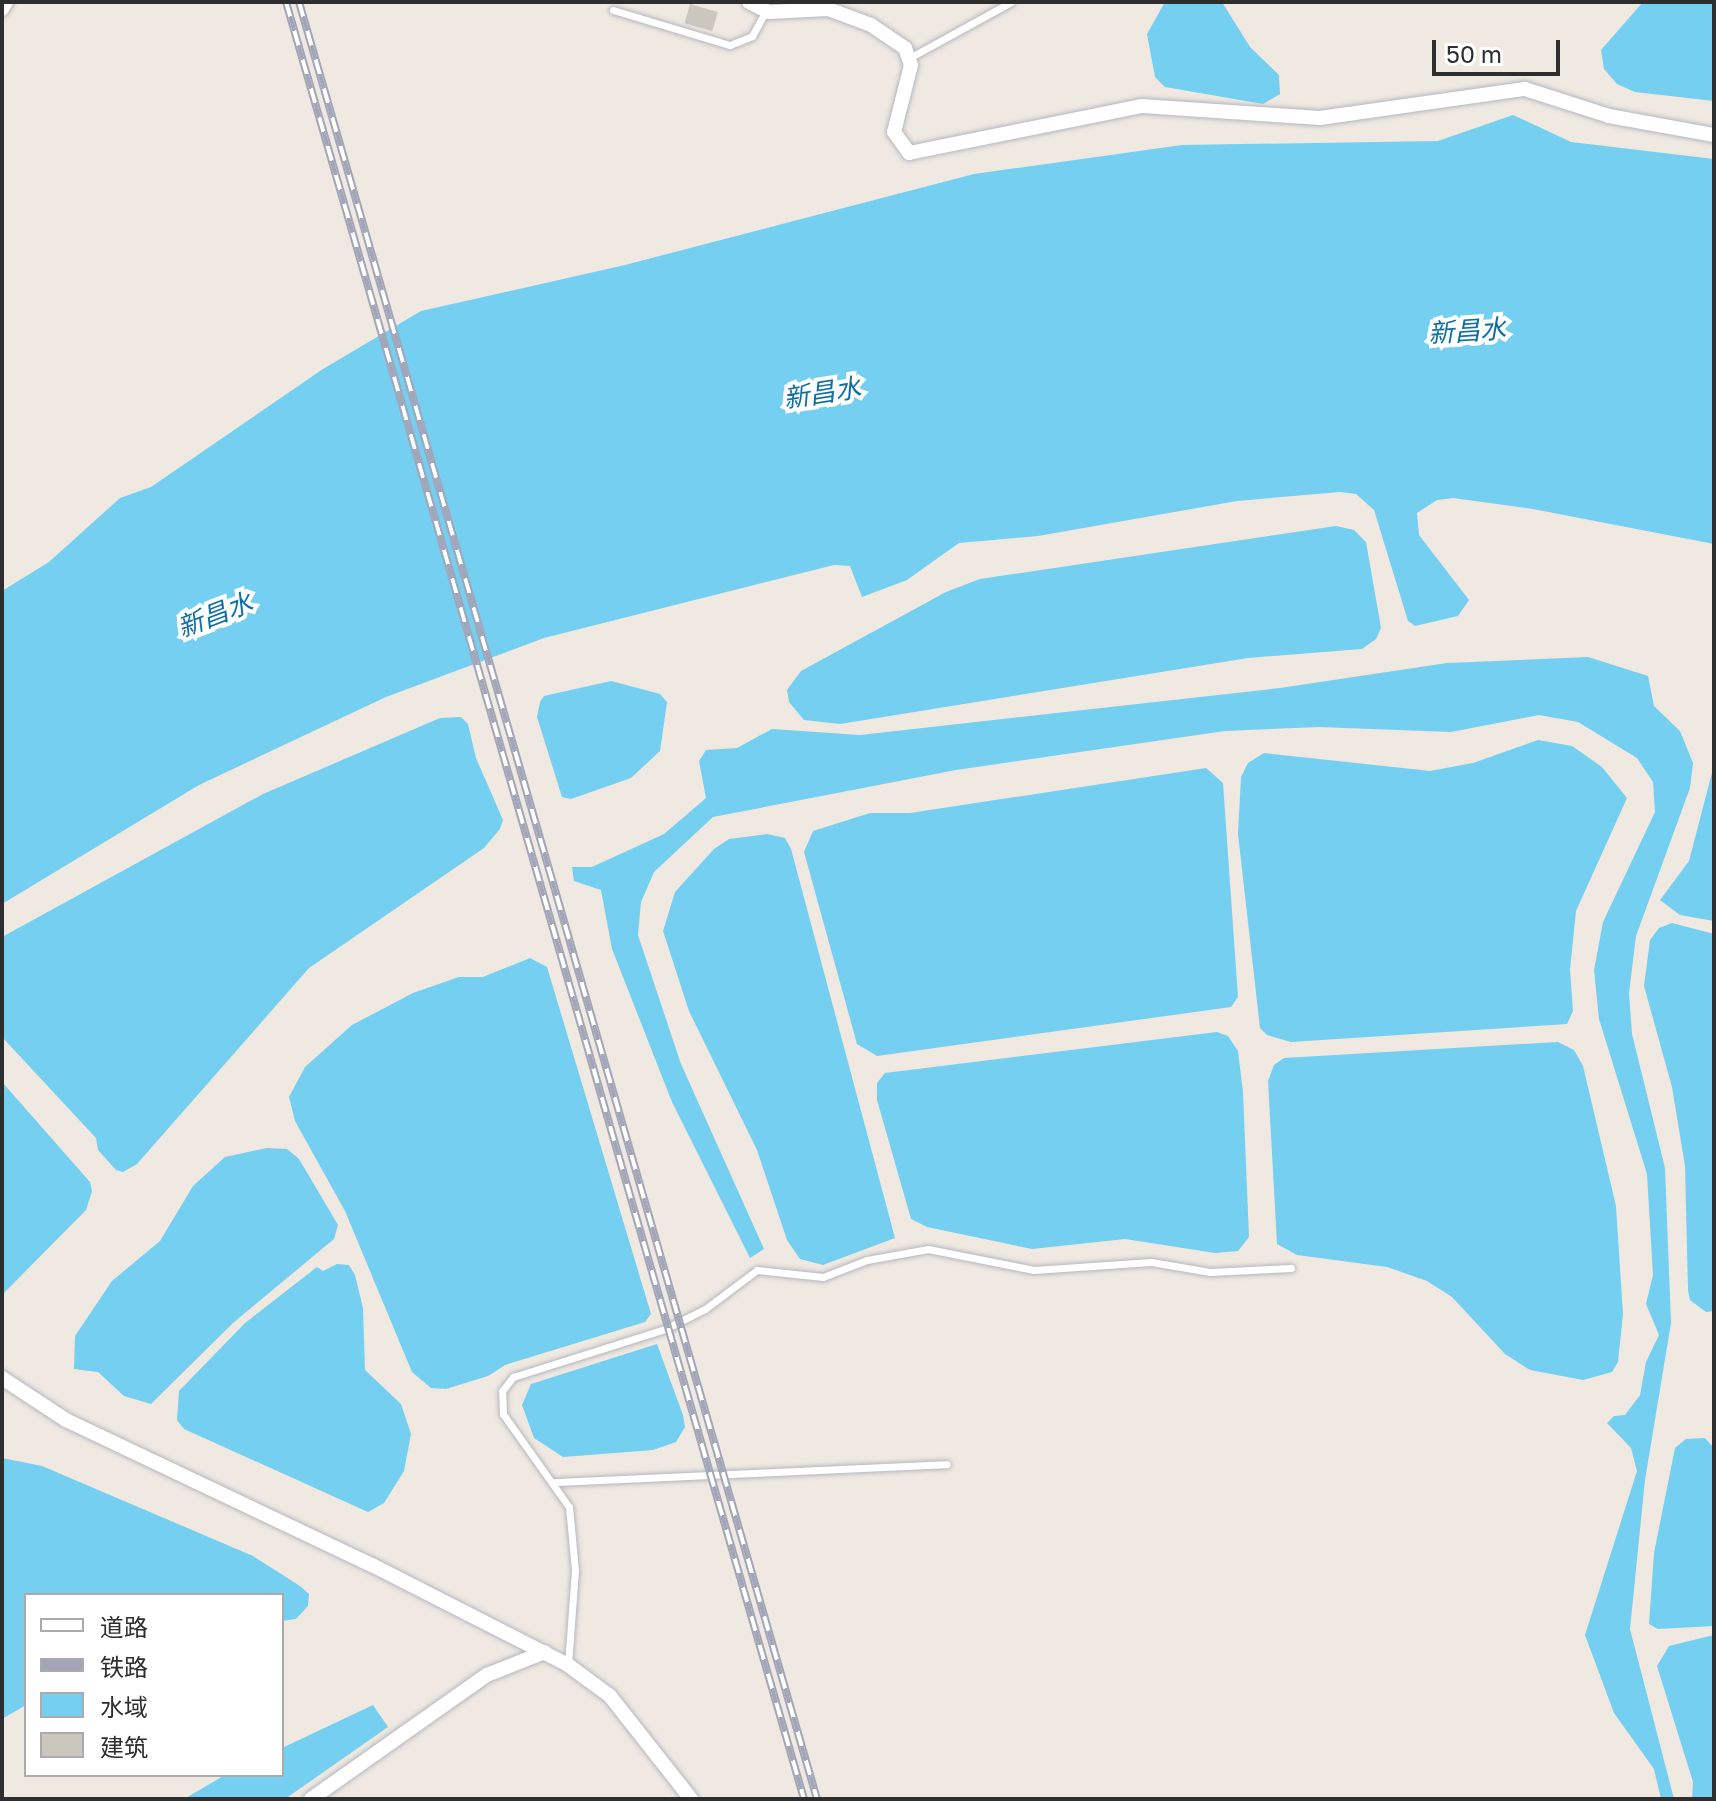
<!DOCTYPE html>
<meta charset="utf-8">
<style>
body{margin:0}
#map{position:relative;width:1716px;height:1801px;overflow:hidden;background:#efe9e1;font-family:"Golos Text","Noto Sans SC",sans-serif}
div>[style]{position:absolute}
[style*='--x']{left:calc(var(--x)*1px);top:calc(var(--y)*1px);width:calc(var(--w)*1px);rotate:calc(var(--a)*1deg)}
.water>*{inset:0;background:#75cff0}
.building>*{inset:0;background:#cbc7bf;transform-origin:0 0}
.roads{filter:drop-shadow(0 0 2px #b4b7c1) drop-shadow(0 0 2px #b4b7c1)}
.lane>*{height:7px;margin:-3.5px;padding:0 3.5px;transform-origin:3.5px;border-radius:3.5px;background:#fff}
.street>*{height:14px;margin:-7px;padding:0 7px;transform-origin:7px;border-radius:7px;background:#fff}
.rail>*{height:8px;margin-top:-4px;transform-origin:0;background:repeating-linear-gradient(90deg,#fff 0 15px,#a3a6b8 0 30px);box-sizing:border-box;border-block:2px solid #a3a6b8}
span{translate:-50% -50%;white-space:nowrap;text-align:center;line-height:1.15;-webkit-text-stroke:8px #fff;paint-order:stroke}
.water-label{font-size:26px;color:#0d6fa3;font-style:italic}
.frame{position:absolute;inset:0;border:4px solid #2e2e2e;pointer-events:none}
.legend{position:absolute;left:24px;top:1593px;width:260px;height:184px;box-sizing:border-box;background:#fff;border:2px solid #ababab;margin:0;padding:10px 14px;list-style:none;font-size:24px;color:#2e2e2e}
.legend li{display:flex;align-items:center;gap:16px;height:40px}
.legend b{width:40px;border:2px solid #ababab}
.scale{position:absolute;left:1432px;top:40px;width:128px;height:36px;box-sizing:border-box;border:4px solid #2e2e2e;border-top:0;padding-left:10px;font-size:24px;line-height:28px;white-space:nowrap;color:#2e2e2e;-webkit-text-stroke:6px #fff;paint-order:stroke}
</style>
<div id="map">
<div class="water">
<i style="clip-path:polygon(1165px 2px,1222px 2px,1250px 47px,1279px 75px,1280px 94px,1263px 104px,1165px 87px,1155px 77px,1147px 34px)"></i>
<i style="clip-path:polygon(1643px 2px,1714px 2px,1714px 101px,1635px 92px,1617px 84px,1604px 69px,1601px 50px)"></i>
<i style="clip-path:polygon(1513px 115px,1571px 142px,1714px 159px,1714px 544px,1533px 509px,1453px 498px,1437px 500px,1417px 513px,1419px 535px,1469px 600px,1458px 616px,1415px 626px,1408px 621px,1374px 510px,1356px 494px,1340px 492px,1237px 501px,1038px 536px,959px 543px,907px 580px,862px 597px,850px 566px,834px 565px,544px 638px,386px 697px,199px 785px,2px 904px,2px 591px,49px 562px,120px 498px,151px 487px,323px 369px,421px 311px,625px 265px,974px 174px,1182px 145px,1438px 141px)"></i>
<i style="clip-path:polygon(1336px 526px,1354px 530px,1366px 542px,1381px 628px,1376px 639px,1362px 649px,1248px 658px,840px 724px,804px 720px,789px 702px,787px 690px,801px 671px,946px 592px,980px 579px)"></i>
<i style="clip-path:polygon(1588px 657px,1648px 676px,1654px 706px,1680px 731px,1693px 763px,1690px 788px,1636px 936px,1629px 993px,1632px 1034px,1665px 1168px,1671px 1323px,1645px 1480px,1630px 1629px,1674px 1799px,1661px 1799px,1654px 1769px,1614px 1713px,1585px 1635px,1637px 1471px,1631px 1448px,1607px 1423px,1614px 1416px,1625px 1415px,1640px 1395px,1646px 1362px,1659px 1335px,1646px 1304px,1653px 1275px,1647px 1174px,1599px 1019px,1594px 970px,1603px 922px,1655px 812px,1653px 782px,1637px 758px,1578px 722px,1539px 715px,1451px 732px,1319px 727px,1225px 731px,956px 770px,713px 817px,654px 872px,641px 902px,638px 935px,681px 1064px,764px 1249px,750px 1258px,672px 1102px,612px 949px,601px 890px,574px 881px,572px 867px,592px 867px,664px 834px,706px 798px,699px 761px,706px 750px,737px 748px,772px 729px,860px 735px,1280px 688px,1447px 663px)"></i>
<i style="clip-path:polygon(611px 681px,660px 694px,667px 702px,660px 751px,631px 778px,571px 799px,562px 797px,537px 717px,540px 702px,544px 696px)"></i>
<i style="clip-path:polygon(461px 717px,468px 724px,476px 758px,503px 820px,500px 829px,484px 848px,309px 968px,137px 1164px,123px 1172px,116px 1170px,98px 1150px,96px 1138px,2px 1037px,2px 937px,263px 794px,440px 718px)"></i>
<i style="clip-path:polygon(1538px 740px,1572px 746px,1602px 767px,1627px 798px,1576px 911px,1570px 970px,1573px 1011px,1567px 1024px,1291px 1042px,1267px 1035px,1260px 1028px,1238px 834px,1241px 777px,1248px 763px,1264px 753px,1430px 771px,1473px 763px)"></i>
<i style="clip-path:polygon(1714px 765px,1714px 921px,1680px 915px,1660px 900px,1689px 861px)"></i>
<i style="clip-path:polygon(1206px 768px,1223px 783px,1238px 997px,1231px 1007px,877px 1056px,857px 1044px,804px 852px,813px 831px,870px 813px,910px 813px)"></i>
<i style="clip-path:polygon(767px 834px,785px 838px,791px 849px,895px 1238px,823px 1265px,800px 1259px,787px 1240px,757px 1150px,689px 1011px,663px 931px,675px 892px,714px 849px,729px 839px)"></i>
<i style="clip-path:polygon(1672px 923px,1714px 934px,1714px 1311px,1706px 1312px,1690px 1300px,1688px 1290px,1685px 1166px,1672px 1087px,1644px 986px,1650px 940px,1659px 928px)"></i>
<i style="clip-path:polygon(530px 958px,547px 967px,651px 1314px,645px 1322px,505px 1365px,488px 1376px,446px 1389px,431px 1388px,412px 1372px,345px 1211px,295px 1121px,289px 1097px,305px 1067px,352px 1025px,413px 993px,459px 977px,483px 977px)"></i>
<i style="clip-path:polygon(1217px 1032px,1228px 1036px,1238px 1051px,1243px 1092px,1249px 1237px,1238px 1251px,1215px 1253px,1125px 1239px,1032px 1249px,927px 1227px,911px 1219px,877px 1100px,877px 1083px,885px 1073px)"></i>
<i style="clip-path:polygon(1558px 1042px,1574px 1050px,1583px 1066px,1616px 1206px,1623px 1314px,1618px 1362px,1612px 1372px,1583px 1380px,1530px 1370px,1505px 1354px,1452px 1297px,1427px 1281px,1387px 1267px,1297px 1255px,1277px 1244px,1268px 1081px,1274px 1065px,1284px 1058px)"></i>
<i style="clip-path:polygon(2px 1082px,90px 1182px,92px 1191px,86px 1210px,2px 1295px)"></i>
<i style="clip-path:polygon(267px 1148px,287px 1149px,299px 1159px,338px 1225px,334px 1239px,233px 1323px,151px 1404px,124px 1396px,98px 1372px,74px 1369px,75px 1336px,112px 1281px,160px 1241px,193px 1186px,225px 1157px)"></i>
<i style="clip-path:polygon(337px 1264px,349px 1265px,355px 1275px,363px 1308px,365px 1370px,401px 1404px,411px 1434px,404px 1471px,384px 1503px,368px 1512px,184px 1429px,177px 1420px,179px 1391px,245px 1323px,317px 1267px,323px 1271px)"></i>
<i style="clip-path:polygon(657px 1344px,683px 1415px,685px 1427px,676px 1442px,653px 1450px,563px 1457px,534px 1438px,522px 1405px,531px 1384px)"></i>
<i style="clip-path:polygon(1705px 1438px,1714px 1448px,1714px 1626px,1658px 1629px,1649px 1624px,1654px 1553px,1675px 1448px,1686px 1439px)"></i>
<i style="clip-path:polygon(2px 1458px,42px 1466px,253px 1556px,300px 1586px,309px 1594px,308px 1606px,296px 1619px,282px 1621px,282px 1595px,26px 1595px,26px 1705px,2px 1719px)"></i>
<i style="clip-path:polygon(1714px 1635px,1714px 1799px,1692px 1799px,1693px 1782px,1657px 1666px,1669px 1646px)"></i>
<i style="clip-path:polygon(373px 1705px,388px 1727px,285px 1799px,184px 1799px,225px 1775px,282px 1775px,282px 1748px)"></i>
</div>
<div class="building">
<i style="left:690px;top:4px;width:29px;height:20px;rotate:16deg"></i>
</div>
<div class="roads">
<div class="lane">
<i style="--x:613;--y:10;--w:122;--a:16.7"></i>
<i style="--x:730;--y:45;--w:24;--a:-22"></i>
<i style="--x:752;--y:36;--w:29;--a:-61"></i>
<i style="--x:911;--y:57;--w:114;--a:-28.8"></i>
<i style="--x:555;--y:1482;--w:392;--a:-2.6"></i>
<i style="--x:568;--y:1665;--w:95;--a:-85.8"></i>
<i style="--x:575;--y:1570;--w:63;--a:-95.4"></i>
<i style="--x:569;--y:1507;--w:114;--a:-125.4"></i>
<i style="--x:503;--y:1414;--w:23;--a:-92"></i>
<i style="--x:502;--y:1391;--w:18;--a:-52"></i>
<i style="--x:513;--y:1377;--w:159;--a:-17.5"></i>
<i style="--x:665;--y:1329;--w:45;--a:-26.6"></i>
<i style="--x:705;--y:1309;--w:65;--a:-36.9"></i>
<i style="--x:757;--y:1270;--w:66;--a:6.1"></i>
<i style="--x:823;--y:1277;--w:47;--a:-21.1"></i>
<i style="--x:867;--y:1260;--w:62;--a:-10.2"></i>
<i style="--x:928;--y:1249;--w:108;--a:11.2"></i>
<i style="--x:1034;--y:1270;--w:117;--a:-3.9"></i>
<i style="--x:1151;--y:1262;--w:60;--a:9.6"></i>
<i style="--x:1210;--y:1272;--w:81;--a:-2.8"></i>
</div>
<div class="street">
<i style="--x:749;--y:2;--w:22;--a:27"></i>
<i style="--x:769;--y:12;--w:59;--a:-2.9"></i>
<i style="--x:828;--y:9;--w:46;--a:20.4"></i>
<i style="--x:871;--y:25;--w:41;--a:34.1"></i>
<i style="--x:905;--y:48;--w:18;--a:71"></i>
<i style="--x:911;--y:65;--w:69;--a:104.2"></i>
<i style="--x:894;--y:132;--w:26;--a:54"></i>
<i style="--x:909;--y:153;--w:238;--a:-11.4"></i>
<i style="--x:1142;--y:106;--w:178;--a:3.9"></i>
<i style="--x:1320;--y:118;--w:207;--a:-8.1"></i>
<i style="--x:1525;--y:89;--w:88;--a:17.8"></i>
<i style="--x:1609;--y:116;--w:107;--a:10.3"></i>
<i style="--x:2;--y:9;--w:8;--a:-60"></i>
<i style="--x:2;--y:1378;--w:77;--a:33.3"></i>
<i style="--x:66;--y:1420;--w:339;--a:25.4"></i>
<i style="--x:372;--y:1565;--w:220;--a:27"></i>
<i style="--x:568;--y:1665;--w:52;--a:36.4"></i>
<i style="--x:610;--y:1696;--w:131;--a:51.8"></i>
<i style="--x:311;--y:1799;--w:215;--a:-35.2"></i>
<i style="--x:487;--y:1675;--w:62;--a:-21.6"></i>
</div>
</div>
<div class="rail">
<i style="--x:286;--y:2;--w:1870;--a:73.92"></i>
<i style="--x:299;--y:2;--w:1870;--a:73.92"></i>
</div>
<div class="water-label">
<span style="left:1467px;top:331px;rotate:-4deg">新昌水</span>
<span style="left:822px;top:393px;rotate:-9deg">新昌水</span>
<span style="left:215px;top:615px;rotate:-21deg">新昌水</span>
</div>
<div class="frame"></div>
<ul class="legend">
<li><b style="height:10px;background:#fff"></b>道路</li>
<li><b style="height:10px;background:#a3a6b8"></b>铁路</li>
<li><b style="height:22px;background:#75cff0"></b>水域</li>
<li><b style="height:22px;background:#cbc7bf"></b>建筑</li>
</ul>
<div class="scale">50 m</div>
</div>
